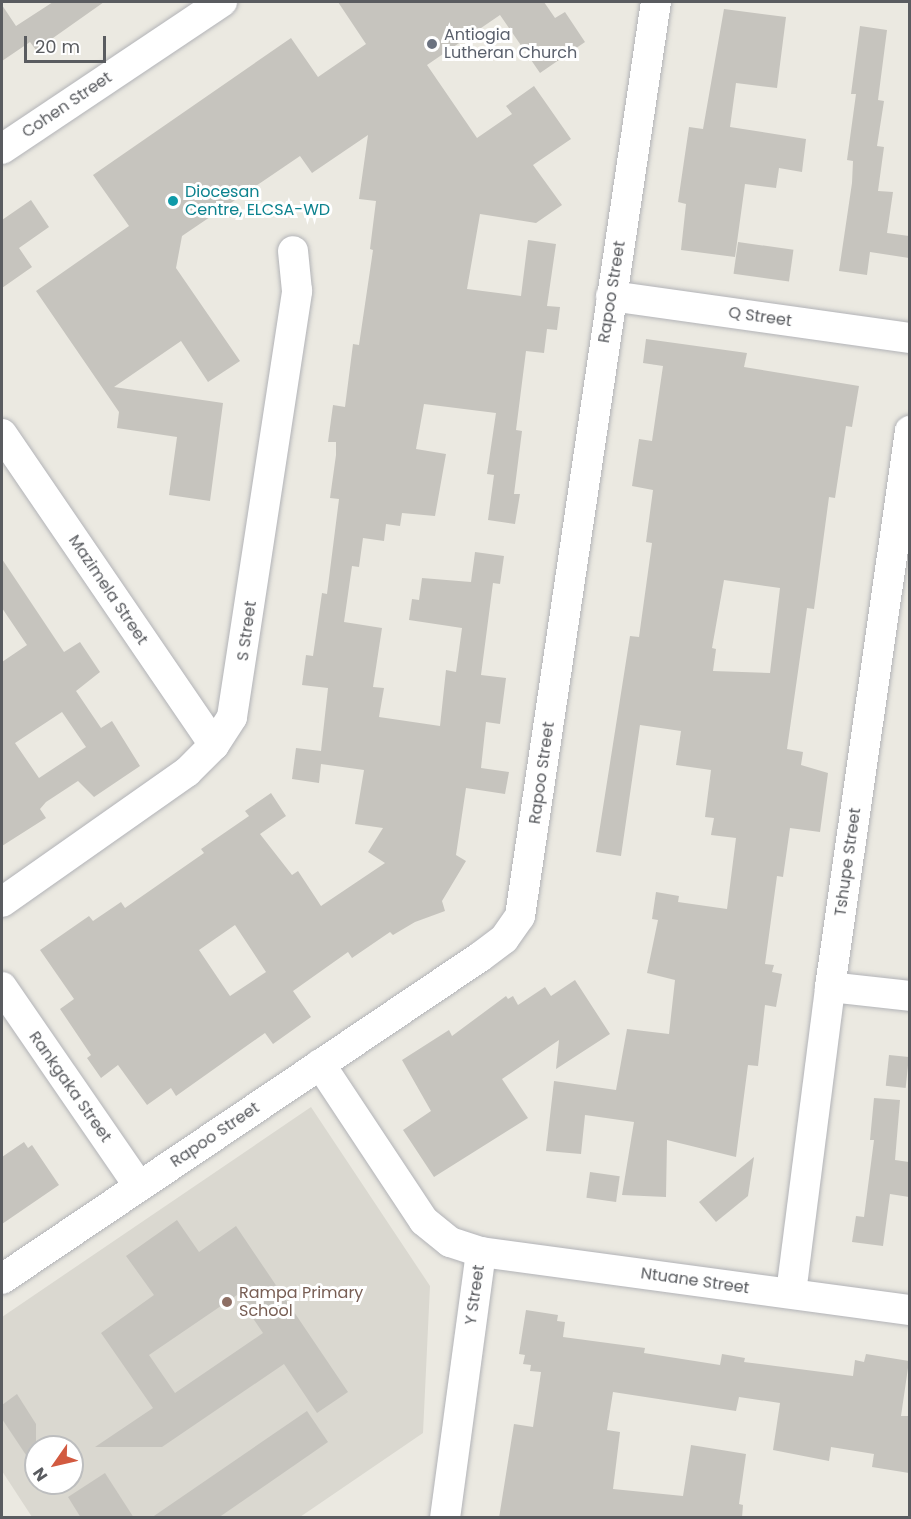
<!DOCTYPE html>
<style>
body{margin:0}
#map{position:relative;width:911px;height:1519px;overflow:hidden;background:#ebe9e1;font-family:Poppins,sans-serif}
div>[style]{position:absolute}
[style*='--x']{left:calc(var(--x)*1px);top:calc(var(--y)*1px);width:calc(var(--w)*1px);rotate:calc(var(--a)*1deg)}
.education>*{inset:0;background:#dad8d0}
.building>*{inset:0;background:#c6c4be;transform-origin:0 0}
.roads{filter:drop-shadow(0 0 2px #b2b3b7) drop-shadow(0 0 2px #b2b3b7)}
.street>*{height:30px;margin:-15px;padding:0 15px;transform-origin:15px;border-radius:15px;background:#fff}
.dots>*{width:16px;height:16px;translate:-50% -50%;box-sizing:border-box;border:3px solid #fff;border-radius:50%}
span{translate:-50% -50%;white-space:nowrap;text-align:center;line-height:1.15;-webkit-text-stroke:6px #fff;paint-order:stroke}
.worship-label{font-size:16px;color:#5b616d}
.left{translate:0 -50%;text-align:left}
.street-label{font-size:16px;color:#5a5c60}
.culture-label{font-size:16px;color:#0d838f}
.education-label{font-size:16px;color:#785e54}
.frame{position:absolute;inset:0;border:3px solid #5a5c60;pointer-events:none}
.north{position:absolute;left:24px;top:1435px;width:60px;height:60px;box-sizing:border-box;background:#fff;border:2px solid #bdbebf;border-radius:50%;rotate:236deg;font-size:16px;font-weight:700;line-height:24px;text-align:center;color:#5a5c60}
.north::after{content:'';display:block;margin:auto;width:21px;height:27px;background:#d25a40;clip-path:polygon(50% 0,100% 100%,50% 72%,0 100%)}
.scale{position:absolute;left:24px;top:36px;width:82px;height:27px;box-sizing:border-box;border:3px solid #5a5c60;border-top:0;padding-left:8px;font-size:18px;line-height:21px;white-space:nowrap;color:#5a5c60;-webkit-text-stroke:4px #fff;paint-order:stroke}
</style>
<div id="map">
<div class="education">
<i style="clip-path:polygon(evenodd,311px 1107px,430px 1286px,423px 1433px,300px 1517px,32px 1517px,2px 1471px,2px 1317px,311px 1107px,36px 1447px,72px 1447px,72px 1483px,36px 1483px,36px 1447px)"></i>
</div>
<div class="building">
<i style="clip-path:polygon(53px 2px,104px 2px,36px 50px,30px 42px,2px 61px,2px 5px,16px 26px)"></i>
<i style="clip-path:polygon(evenodd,338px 2px,544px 2px,555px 18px,565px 12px,585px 42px,540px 73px,500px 15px,427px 65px,477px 138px,512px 114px,506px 106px,534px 86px,571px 139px,533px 165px,562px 205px,536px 223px,480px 214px,467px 289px,521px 296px,528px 240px,556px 244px,547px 306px,560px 307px,557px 330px,547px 329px,544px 353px,526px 351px,516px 430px,522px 431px,514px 494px,520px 494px,515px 524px,488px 520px,494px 475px,487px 474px,496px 413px,424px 404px,416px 449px,446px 454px,435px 516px,402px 513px,400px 526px,386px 524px,384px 541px,363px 538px,359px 567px,352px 566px,344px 622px,382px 628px,373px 687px,384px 688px,379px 717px,440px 726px,446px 670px,456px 672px,462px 628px,409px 620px,412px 599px,419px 600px,422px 578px,471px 582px,475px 552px,504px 556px,500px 584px,493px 583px,481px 675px,506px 678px,500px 724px,486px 722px,481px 768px,509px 772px,505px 794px,466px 788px,456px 855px,466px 861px,442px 901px,445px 911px,415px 922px,393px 935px,390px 932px,352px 958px,348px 952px,293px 991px,311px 1017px,273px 1044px,265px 1033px,176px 1096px,171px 1088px,147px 1105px,118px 1065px,101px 1078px,87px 1058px,91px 1055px,60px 1009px,74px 999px,40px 950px,89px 916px,93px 921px,121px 902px,125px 908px,204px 853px,201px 849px,249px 816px,245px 811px,271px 793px,286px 816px,260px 834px,292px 875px,298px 871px,321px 906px,385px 863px,368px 852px,383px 828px,355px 824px,364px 770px,321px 764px,319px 783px,292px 779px,296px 748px,321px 751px,328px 688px,302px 685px,306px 655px,313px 656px,322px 593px,327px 594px,339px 499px,330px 498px,336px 455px,336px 442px,328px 442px,333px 405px,345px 407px,353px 344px,359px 345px,373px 250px,370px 249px,376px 201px,359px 199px,368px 135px,312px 173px,300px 156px,182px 236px,176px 268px,240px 361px,208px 382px,181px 341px,114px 387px,223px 403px,210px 501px,169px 495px,177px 437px,117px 428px,119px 412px,36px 291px,129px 226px,93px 175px,291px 38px,318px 77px,366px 44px,338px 2px,235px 925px,266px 972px,230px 996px,199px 950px,235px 925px)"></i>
<i style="clip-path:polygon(724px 9px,786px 17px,777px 88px,736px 83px,730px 127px,806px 139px,802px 172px,779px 168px,776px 188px,745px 184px,735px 257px,681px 250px,686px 204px,678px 202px,689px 127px,703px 129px)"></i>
<i style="clip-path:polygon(860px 26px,887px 30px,878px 100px,884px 101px,877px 146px,884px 147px,878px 191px,893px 192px,887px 233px,909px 236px,909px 258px,870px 252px,867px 275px,839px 271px,852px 183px,853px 161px,847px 160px,856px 94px,851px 94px)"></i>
<i style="clip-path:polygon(31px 200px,49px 227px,19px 248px,32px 267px,2px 288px,2px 220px)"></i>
<i style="left:738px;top:242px;width:56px;height:32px;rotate:8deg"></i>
<i style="clip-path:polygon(evenodd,646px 339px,747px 353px,744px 367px,859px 386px,852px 427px,846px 426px,835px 498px,829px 497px,814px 609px,807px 608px,787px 749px,803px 752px,801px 765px,828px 773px,820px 832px,790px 828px,783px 877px,777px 876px,765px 964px,774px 965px,772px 972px,782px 974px,776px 1007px,765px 1005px,758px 1066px,748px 1065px,736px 1157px,667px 1140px,666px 1197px,622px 1195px,634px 1122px,585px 1115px,581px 1154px,546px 1151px,554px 1081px,616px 1090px,627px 1029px,669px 1034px,675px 980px,647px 973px,658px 920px,652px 919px,656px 892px,679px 896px,678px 902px,727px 909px,736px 838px,711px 835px,714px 818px,705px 817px,711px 770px,676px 765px,681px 731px,640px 725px,621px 856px,596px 852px,630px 636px,639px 637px,652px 543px,646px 542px,653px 490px,632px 486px,639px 439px,652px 441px,663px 366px,643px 363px,646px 339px,724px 580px,780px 588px,770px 673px,713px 671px,716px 649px,712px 648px,724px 580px)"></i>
<i style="clip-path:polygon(evenodd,2px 559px,64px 652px,80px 642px,100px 672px,76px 691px,101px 728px,112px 721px,140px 766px,94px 797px,78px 781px,46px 802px,40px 809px,46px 818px,2px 846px,2px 662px,27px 645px,2px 608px,2px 559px,62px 712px,86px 747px,39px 778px,15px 743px,62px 712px)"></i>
<i style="clip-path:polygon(575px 980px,610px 1034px,556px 1069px,559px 1040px,502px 1079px,528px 1118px,434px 1177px,403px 1130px,431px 1111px,402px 1060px,449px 1030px,452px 1036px,506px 996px,508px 999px,513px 996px,518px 1005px,545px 987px,551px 996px)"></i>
<i style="left:889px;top:1055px;width:20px;height:31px;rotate:6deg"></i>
<i style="clip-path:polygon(874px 1098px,900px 1100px,895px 1160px,909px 1162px,909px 1197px,890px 1194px,883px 1246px,852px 1242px,856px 1216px,864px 1217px,874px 1140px,870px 1140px)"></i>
<i style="clip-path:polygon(24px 1142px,28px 1148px,32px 1145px,59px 1185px,2px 1224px,2px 1157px)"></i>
<i style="clip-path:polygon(754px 1157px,748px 1196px,716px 1222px,699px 1202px)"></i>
<i style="left:590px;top:1172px;width:30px;height:26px;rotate:8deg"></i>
<i style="clip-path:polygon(evenodd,177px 1220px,199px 1252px,236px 1226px,348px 1392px,317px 1413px,284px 1364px,162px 1447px,95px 1447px,153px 1408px,101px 1333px,154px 1295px,126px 1256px,177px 1220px,237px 1295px,263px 1333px,175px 1393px,149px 1355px,237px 1295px)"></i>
<i style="clip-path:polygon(526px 1310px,558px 1315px,557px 1321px,565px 1322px,563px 1337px,645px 1348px,644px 1353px,720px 1365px,722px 1354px,745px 1358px,744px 1362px,853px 1376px,855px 1360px,864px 1362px,866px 1354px,909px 1361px,901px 1416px,909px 1416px,909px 1473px,872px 1467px,874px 1454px,831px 1447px,829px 1461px,773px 1450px,780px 1403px,739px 1397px,736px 1411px,613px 1392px,607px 1430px,620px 1432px,613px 1489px,683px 1496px,691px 1445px,746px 1454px,739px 1504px,743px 1505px,742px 1518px,499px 1518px,514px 1424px,533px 1427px,541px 1372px,530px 1371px,531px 1365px,523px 1364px,525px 1355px,519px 1354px)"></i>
<i style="clip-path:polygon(17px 1394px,36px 1424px,36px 1470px,2px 1419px,2px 1405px)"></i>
<i style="clip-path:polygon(307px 1411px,328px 1442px,218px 1518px,151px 1518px)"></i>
<i style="clip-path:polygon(105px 1473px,134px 1518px,81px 1518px,68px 1497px)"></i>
</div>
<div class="roads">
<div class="street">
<i style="--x:2;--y:149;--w:265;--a:-33.8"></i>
<i style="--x:611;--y:296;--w:302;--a:8"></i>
<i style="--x:2;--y:434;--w:376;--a:55.7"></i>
<i style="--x:2;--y:902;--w:226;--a:-35.1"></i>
<i style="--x:187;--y:772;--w:38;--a:-45"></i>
<i style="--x:214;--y:745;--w:33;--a:-57"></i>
<i style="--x:232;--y:717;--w:431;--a:-81.3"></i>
<i style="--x:297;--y:291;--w:40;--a:-95.7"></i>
<i style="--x:2;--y:987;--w:242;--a:55.5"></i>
<i style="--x:830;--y:987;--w:81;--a:6.4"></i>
<i style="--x:320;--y:1064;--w:188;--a:56.5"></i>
<i style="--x:424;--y:1221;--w:33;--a:39"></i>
<i style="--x:450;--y:1242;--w:33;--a:18"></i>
<i style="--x:481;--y:1252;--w:268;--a:97.7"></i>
<i style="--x:481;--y:1252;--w:433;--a:7.7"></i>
<i style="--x:2;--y:1279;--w:576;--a:-33.97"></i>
<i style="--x:480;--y:957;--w:30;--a:-37"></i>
<i style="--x:504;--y:939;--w:28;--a:-55"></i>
<i style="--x:520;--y:916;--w:924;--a:-81.54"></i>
<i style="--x:791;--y:1293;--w:308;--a:-82.7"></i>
<i style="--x:830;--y:987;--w:562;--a:-81.81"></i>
</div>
</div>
<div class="dots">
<i style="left:432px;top:44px;background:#6b7280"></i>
<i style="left:173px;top:201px;background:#0f9aa8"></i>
<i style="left:227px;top:1302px;background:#8d6e63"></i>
</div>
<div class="worship-label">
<span class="left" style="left:444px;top:44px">Antiogia<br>Lutheran Church</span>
</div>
<div class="street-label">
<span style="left:67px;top:105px;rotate:-34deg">Cohen Street</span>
<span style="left:612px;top:292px;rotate:-81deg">Rapoo Street</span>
<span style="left:760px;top:317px;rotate:8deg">Q Street</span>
<span style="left:108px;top:590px;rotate:56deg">Mazimela Street</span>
<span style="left:247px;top:631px;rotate:-82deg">S Street</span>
<span style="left:542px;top:773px;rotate:-82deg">Rapoo Street</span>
<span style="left:848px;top:862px;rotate:-82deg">Tshupe Street</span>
<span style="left:70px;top:1087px;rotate:55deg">Rankgaka Street</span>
<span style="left:215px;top:1135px;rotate:-34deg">Rapoo Street</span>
<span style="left:695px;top:1281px;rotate:8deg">Ntuane Street</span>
<span style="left:475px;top:1295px;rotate:-82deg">Y Street</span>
</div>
<div class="culture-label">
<span class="left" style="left:185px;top:201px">Diocesan<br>Centre, ELCSA-WD</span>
</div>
<div class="education-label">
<span class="left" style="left:239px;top:1302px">Rampa Primary<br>School</span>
</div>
<div class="frame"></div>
<div class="north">N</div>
<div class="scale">20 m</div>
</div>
